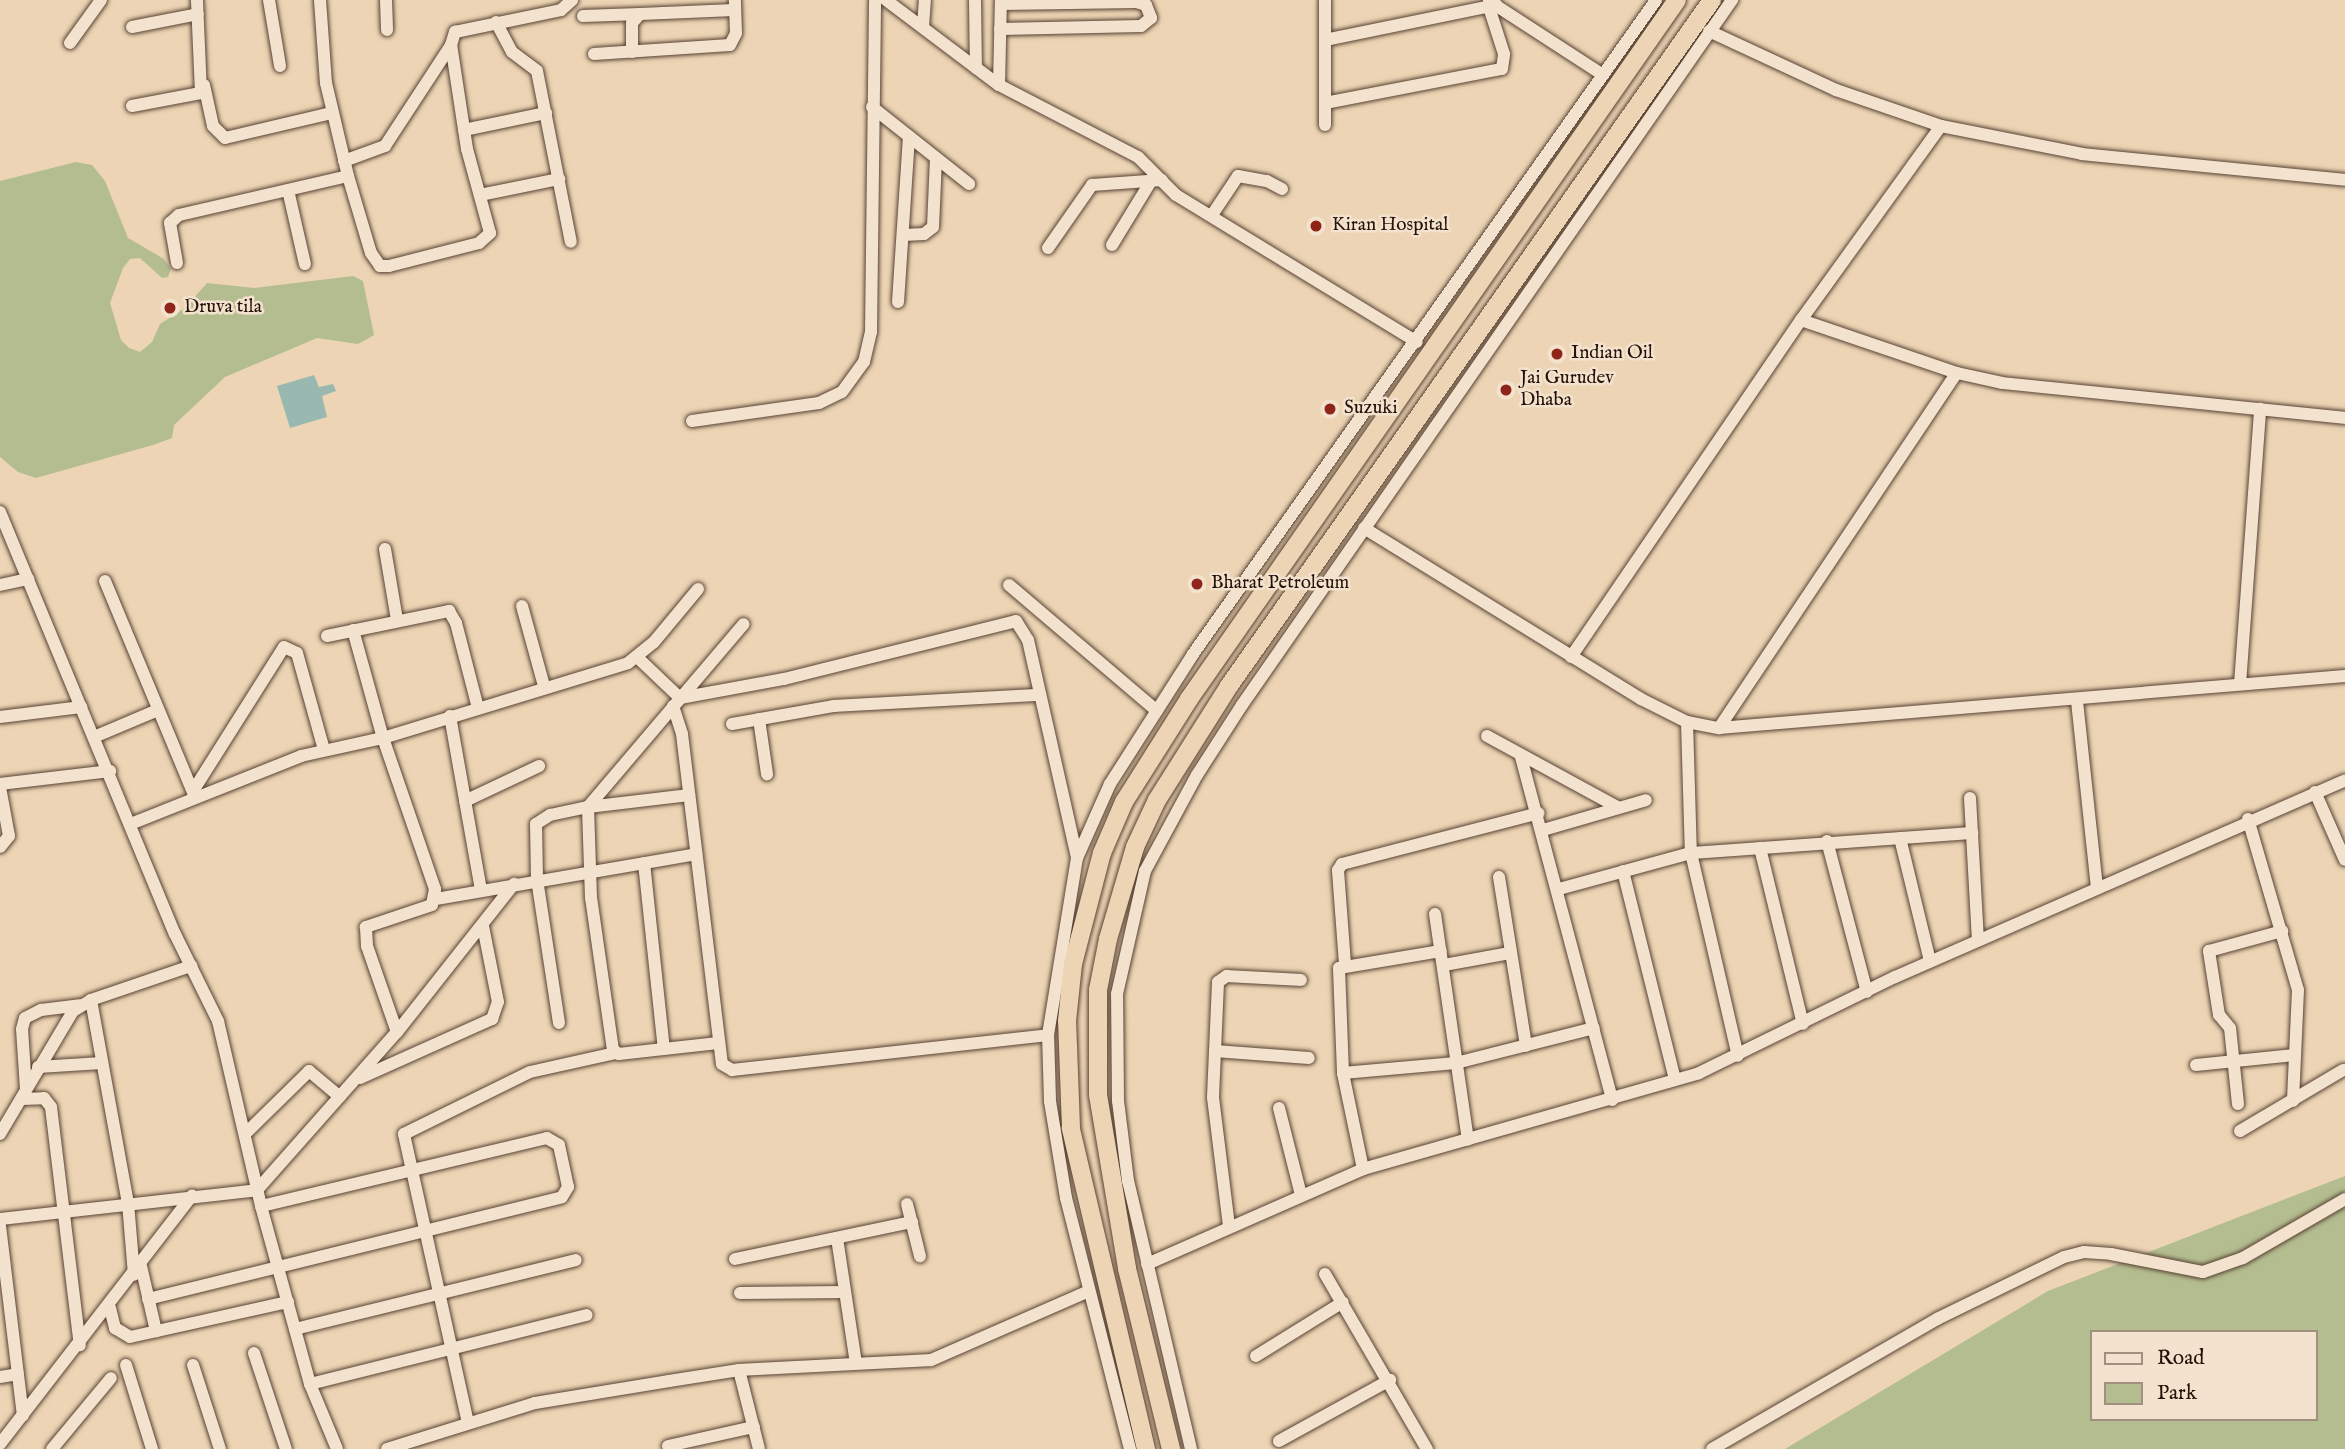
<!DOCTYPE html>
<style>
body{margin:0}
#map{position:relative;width:2345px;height:1449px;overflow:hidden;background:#ecd4b4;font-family:"IM FELL English",serif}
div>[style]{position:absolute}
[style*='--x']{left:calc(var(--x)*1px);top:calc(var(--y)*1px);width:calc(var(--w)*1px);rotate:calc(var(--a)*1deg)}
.green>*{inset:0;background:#b4bd90}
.water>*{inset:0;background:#99b8b0}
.roads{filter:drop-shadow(0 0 2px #584233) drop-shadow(0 0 2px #584233)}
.minor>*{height:12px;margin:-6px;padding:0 6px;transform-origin:6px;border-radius:6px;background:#f3e3ce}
.highway>*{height:18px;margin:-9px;padding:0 9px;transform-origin:9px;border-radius:9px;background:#ecd4b4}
.dots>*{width:19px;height:19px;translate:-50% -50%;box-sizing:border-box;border:4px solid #f3e3ce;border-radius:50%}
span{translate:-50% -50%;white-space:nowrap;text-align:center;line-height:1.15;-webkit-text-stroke:5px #f3e3ce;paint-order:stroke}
.poi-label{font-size:19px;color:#261108}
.left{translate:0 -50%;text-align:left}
.legend{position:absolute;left:2090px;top:1330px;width:228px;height:91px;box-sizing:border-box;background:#f3e3ce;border:2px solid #a18f7f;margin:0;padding:9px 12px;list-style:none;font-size:21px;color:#261108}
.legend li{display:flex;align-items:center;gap:14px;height:35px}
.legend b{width:35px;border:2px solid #a18f7f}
</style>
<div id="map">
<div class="green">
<i style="clip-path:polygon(76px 162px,92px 165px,105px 181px,128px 238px,164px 259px,171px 269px,168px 277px,162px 278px,140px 258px,130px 259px,123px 268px,110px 303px,121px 340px,129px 348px,140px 352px,152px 342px,160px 324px,185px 308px,207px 283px,254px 288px,353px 276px,363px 281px,374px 335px,358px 344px,317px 338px,225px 377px,174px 425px,172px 438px,153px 445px,36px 478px,18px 472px,0 457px,0 181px)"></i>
<i style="clip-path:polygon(evenodd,2345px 1176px,2345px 1449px,1785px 1449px,2048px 1291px,2345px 1176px,2091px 1332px,2315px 1332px,2315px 1419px,2091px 1419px,2091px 1332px)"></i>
</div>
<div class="water">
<i style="clip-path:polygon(314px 375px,319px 387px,333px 384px,336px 391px,322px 396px,327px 417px,290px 428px,277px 386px)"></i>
</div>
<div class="roads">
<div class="minor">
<i style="--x:269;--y:0;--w:67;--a:80.5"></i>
<i style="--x:320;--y:0;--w:83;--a:85.9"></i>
<i style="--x:326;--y:83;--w:96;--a:76.7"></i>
<i style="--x:348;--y:176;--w:80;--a:73.4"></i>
<i style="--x:371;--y:253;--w:16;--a:55"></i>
<i style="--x:380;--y:266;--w:9;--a:0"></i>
<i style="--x:389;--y:266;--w:93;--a:-14.3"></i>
<i style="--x:479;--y:243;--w:15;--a:-42"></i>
<i style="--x:490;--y:233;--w:87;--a:-105.3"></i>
<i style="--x:467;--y:149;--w:105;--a:-98.7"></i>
<i style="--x:451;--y:45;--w:14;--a:-73"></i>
<i style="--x:455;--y:32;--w:108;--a:-11.7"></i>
<i style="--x:561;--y:10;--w:15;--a:-42"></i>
<i style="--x:386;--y:0;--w:30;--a:88"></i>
<i style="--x:886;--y:0;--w:141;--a:37"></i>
<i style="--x:999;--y:85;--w:157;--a:27.4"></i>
<i style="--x:1138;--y:157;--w:54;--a:45"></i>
<i style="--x:1176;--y:195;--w:282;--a:31.4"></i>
<i style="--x:975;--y:0;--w:68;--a:89.2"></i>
<i style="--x:1489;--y:1;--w:136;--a:33"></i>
<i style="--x:583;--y:16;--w:57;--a:-2"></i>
<i style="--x:496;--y:22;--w:34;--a:62"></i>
<i style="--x:512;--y:52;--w:31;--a:37"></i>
<i style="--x:537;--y:71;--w:174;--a:78.8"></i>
<i style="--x:132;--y:27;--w:67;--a:-11.1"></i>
<i style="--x:923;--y:27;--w:27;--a:-86"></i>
<i style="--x:1000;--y:29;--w:141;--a:-1.2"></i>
<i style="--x:1141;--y:26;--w:13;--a:-39"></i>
<i style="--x:1151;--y:18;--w:14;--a:-111"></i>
<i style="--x:1146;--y:5;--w:10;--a:-163"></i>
<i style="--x:1136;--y:2;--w:135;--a:179.2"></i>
<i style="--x:1709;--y:31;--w:140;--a:24.9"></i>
<i style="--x:1836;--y:90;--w:111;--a:18.9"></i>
<i style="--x:1941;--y:126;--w:144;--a:11.2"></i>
<i style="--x:2082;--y:154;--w:264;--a:5.6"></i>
<i style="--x:1325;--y:40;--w:175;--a:-11.6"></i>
<i style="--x:70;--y:43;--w:53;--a:-54.2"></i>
<i style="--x:632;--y:52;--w:29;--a:-90"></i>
<i style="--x:632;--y:23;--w:12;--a:-48"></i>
<i style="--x:640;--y:14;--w:94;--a:-2.4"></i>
<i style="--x:594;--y:54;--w:136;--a:-3.8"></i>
<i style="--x:730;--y:45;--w:13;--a:-63"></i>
<i style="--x:736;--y:33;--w:33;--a:-92"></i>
<i style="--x:204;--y:85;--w:42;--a:77.6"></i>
<i style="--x:213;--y:126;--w:17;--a:45"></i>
<i style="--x:225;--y:138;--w:110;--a:-13.2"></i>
<i style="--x:999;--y:85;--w:85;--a:-88.7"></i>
<i style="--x:1325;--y:103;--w:180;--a:-10.9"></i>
<i style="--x:1502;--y:69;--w:15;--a:-82"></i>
<i style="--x:1504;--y:54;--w:49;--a:-107.7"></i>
<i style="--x:132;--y:106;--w:70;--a:-10.7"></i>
<i style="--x:201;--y:93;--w:93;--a:-92.5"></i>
<i style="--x:872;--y:107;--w:124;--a:38.4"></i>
<i style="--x:1325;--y:125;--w:125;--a:-90"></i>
<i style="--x:464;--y:130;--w:84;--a:-11.7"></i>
<i style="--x:344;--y:161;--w:44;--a:-20.1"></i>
<i style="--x:385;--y:146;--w:121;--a:-56.8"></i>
<i style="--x:288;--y:190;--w:76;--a:77.1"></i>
<i style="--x:480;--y:195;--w:81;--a:-11.4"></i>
<i style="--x:1212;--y:215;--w:47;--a:-56.3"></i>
<i style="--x:1238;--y:176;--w:29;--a:10"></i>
<i style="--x:1267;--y:181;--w:17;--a:28"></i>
<i style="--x:903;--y:235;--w:21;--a:-3"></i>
<i style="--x:924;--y:234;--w:11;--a:-38"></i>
<i style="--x:933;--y:227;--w:69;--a:-87.5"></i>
<i style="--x:1112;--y:245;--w:75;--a:-58.6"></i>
<i style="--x:1048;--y:248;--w:77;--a:-55.1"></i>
<i style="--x:1092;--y:185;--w:70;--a:-4.1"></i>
<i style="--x:177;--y:263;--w:41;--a:-99.9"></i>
<i style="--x:170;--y:223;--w:12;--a:-42"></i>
<i style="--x:179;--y:215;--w:173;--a:-13"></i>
<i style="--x:898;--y:302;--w:166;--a:-86.2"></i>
<i style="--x:1801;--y:320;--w:165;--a:18.8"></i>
<i style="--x:1957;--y:373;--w:46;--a:12.5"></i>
<i style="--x:2002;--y:383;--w:345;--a:5.8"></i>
<i style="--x:692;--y:421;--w:128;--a:-8.1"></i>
<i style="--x:819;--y:403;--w:25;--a:-26"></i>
<i style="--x:842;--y:392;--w:37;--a:-54"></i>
<i style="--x:864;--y:362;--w:31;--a:-77"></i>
<i style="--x:871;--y:332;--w:332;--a:-89.3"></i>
<i style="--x:0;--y:512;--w:457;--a:67.5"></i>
<i style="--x:175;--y:934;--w:97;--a:63.7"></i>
<i style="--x:218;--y:1021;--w:190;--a:76.9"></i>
<i style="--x:261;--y:1206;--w:185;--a:74.6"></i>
<i style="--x:310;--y:1384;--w:70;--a:67.4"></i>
<i style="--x:1364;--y:528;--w:326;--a:31.7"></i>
<i style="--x:1641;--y:699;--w:51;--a:26.6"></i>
<i style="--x:1687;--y:722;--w:33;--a:11"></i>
<i style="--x:1719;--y:728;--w:628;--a:-4.75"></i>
<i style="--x:385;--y:549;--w:72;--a:80.4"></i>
<i style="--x:105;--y:581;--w:234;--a:67.4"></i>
<i style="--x:0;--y:585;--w:29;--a:-12"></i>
<i style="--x:1009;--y:585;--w:194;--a:40.4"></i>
<i style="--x:522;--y:606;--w:83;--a:74.6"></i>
<i style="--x:353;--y:630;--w:112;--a:74.5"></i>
<i style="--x:383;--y:738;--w:160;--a:71"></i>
<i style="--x:435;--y:889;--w:16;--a:101"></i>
<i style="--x:432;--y:905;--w:70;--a:161.6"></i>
<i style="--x:366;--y:927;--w:19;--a:87"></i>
<i style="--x:367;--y:946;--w:91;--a:70.8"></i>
<i style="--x:327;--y:636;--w:125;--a:-11.6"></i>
<i style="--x:449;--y:611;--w:14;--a:60"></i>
<i style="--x:456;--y:623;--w:88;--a:75.5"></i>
<i style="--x:1571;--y:657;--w:408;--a:-55.7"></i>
<i style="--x:1801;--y:320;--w:239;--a:-54.2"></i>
<i style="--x:638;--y:658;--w:58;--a:43.6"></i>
<i style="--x:680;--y:698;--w:106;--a:-10.4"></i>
<i style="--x:784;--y:679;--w:239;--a:-14"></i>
<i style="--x:1016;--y:621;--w:22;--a:58"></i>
<i style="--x:1028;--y:640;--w:223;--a:77.3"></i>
<i style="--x:2240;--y:684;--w:276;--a:-85.8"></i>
<i style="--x:2077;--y:701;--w:187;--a:83.9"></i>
<i style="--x:673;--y:706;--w:29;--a:72"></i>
<i style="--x:682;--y:734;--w:332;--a:83.1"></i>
<i style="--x:722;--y:1064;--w:12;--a:31"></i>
<i style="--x:732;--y:1070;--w:318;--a:-6.3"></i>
<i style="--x:450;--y:716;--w:177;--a:79.9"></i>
<i style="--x:0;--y:717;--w:82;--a:-7"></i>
<i style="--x:759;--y:719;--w:56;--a:81.7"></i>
<i style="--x:1687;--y:722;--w:131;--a:88.3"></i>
<i style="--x:1691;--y:853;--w:208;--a:77"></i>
<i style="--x:732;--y:724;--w:104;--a:-10"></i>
<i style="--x:834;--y:706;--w:205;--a:-3.1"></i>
<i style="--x:1719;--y:728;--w:427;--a:-56.2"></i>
<i style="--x:1487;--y:736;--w:150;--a:28.6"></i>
<i style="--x:94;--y:737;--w:69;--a:-22.9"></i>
<i style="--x:1521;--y:757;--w:355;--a:75.1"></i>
<i style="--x:0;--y:784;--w:111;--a:-6.7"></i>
<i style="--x:0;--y:787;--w:50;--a:79.6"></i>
<i style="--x:9;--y:836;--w:14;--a:129"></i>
<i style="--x:193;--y:791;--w:170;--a:-57.7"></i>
<i style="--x:284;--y:647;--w:14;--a:25"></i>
<i style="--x:297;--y:653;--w:101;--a:74.4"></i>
<i style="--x:2315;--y:792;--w:74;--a:66.2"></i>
<i style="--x:1970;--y:798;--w:142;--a:86.8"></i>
<i style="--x:465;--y:801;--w:82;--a:-25.3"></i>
<i style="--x:2248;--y:819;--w:178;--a:73.7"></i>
<i style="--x:2298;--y:990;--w:111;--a:92.6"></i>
<i style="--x:133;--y:823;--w:181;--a:-21.7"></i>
<i style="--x:301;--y:756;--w:84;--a:-12.4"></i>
<i style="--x:383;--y:738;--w:256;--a:-17"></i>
<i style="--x:628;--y:663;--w:33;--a:-39"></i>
<i style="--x:654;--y:642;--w:69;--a:-50.3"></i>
<i style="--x:1543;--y:830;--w:107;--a:-16.2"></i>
<i style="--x:1900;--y:838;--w:127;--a:76.3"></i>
<i style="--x:1827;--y:841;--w:156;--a:75.2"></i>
<i style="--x:1760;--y:848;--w:181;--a:76.3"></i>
<i style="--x:644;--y:863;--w:187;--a:83.9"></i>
<i style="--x:1623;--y:871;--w:215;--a:76"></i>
<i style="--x:1499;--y:877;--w:171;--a:80.9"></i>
<i style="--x:1559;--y:889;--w:137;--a:-15.3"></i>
<i style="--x:1691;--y:853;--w:282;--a:-4.1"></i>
<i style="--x:436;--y:899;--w:264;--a:-9.8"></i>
<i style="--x:1435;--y:914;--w:228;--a:81.7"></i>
<i style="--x:1345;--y:964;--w:94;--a:-94.3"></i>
<i style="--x:1338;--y:870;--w:7;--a:-56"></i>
<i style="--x:1342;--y:864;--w:203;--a:-14.5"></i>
<i style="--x:1444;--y:965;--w:67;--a:-10.3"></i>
<i style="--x:91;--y:1000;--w:206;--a:79.7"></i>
<i style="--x:128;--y:1203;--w:72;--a:85.2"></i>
<i style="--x:559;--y:1023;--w:145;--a:-98.7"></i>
<i style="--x:537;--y:880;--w:56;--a:-91"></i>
<i style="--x:536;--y:824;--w:17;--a:-33"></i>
<i style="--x:550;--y:815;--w:39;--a:-12"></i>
<i style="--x:588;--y:807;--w:102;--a:-6.8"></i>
<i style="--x:718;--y:1043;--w:100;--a:173.7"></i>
<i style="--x:619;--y:1054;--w:7;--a:-146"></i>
<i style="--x:613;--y:1050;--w:154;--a:-98.2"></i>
<i style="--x:591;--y:898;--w:91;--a:-91.9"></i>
<i style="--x:588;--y:807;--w:240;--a:-49.6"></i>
<i style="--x:1215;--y:1051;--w:94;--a:4.3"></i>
<i style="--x:2196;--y:1065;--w:99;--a:-5.8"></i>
<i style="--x:38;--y:1067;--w:64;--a:-3.6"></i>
<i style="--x:1343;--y:1073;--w:113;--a:-5.1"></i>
<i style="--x:1456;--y:1063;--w:142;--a:-14.2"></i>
<i style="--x:360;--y:1078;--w:145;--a:-24.1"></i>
<i style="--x:492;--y:1019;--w:18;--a:-71"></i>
<i style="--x:498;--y:1002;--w:77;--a:-101.2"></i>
<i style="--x:26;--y:1089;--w:60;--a:-93.8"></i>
<i style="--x:22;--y:1029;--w:11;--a:-75"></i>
<i style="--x:25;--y:1018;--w:18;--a:-27"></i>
<i style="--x:41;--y:1010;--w:39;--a:-7"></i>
<i style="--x:21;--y:1099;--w:23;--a:-2"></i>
<i style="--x:44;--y:1098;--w:11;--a:52"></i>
<i style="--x:51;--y:1107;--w:240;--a:83.1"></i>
<i style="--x:2238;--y:1104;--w:76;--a:-96"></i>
<i style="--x:2230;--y:1028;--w:17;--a:-130"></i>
<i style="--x:2219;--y:1015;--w:65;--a:-98.9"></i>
<i style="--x:2209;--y:951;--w:76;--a:-15.3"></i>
<i style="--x:1279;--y:1108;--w:90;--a:75.8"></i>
<i style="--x:2240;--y:1131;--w:120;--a:-30.6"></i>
<i style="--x:0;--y:1134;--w:143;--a:-59.3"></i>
<i style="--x:73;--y:1011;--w:21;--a:-31"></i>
<i style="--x:91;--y:1000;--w:106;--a:-18.8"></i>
<i style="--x:245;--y:1134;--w:90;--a:-44.5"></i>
<i style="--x:309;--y:1071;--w:40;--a:40"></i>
<i style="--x:1363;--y:1169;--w:98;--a:-101.8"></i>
<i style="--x:1343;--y:1073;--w:105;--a:-92.2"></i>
<i style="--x:1339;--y:968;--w:103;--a:-9.5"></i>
<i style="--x:907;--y:1204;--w:54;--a:76"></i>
<i style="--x:0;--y:1219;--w:259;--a:-6.4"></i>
<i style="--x:257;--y:1190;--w:211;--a:-48.5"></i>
<i style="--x:397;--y:1032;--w:189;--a:-51.7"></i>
<i style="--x:0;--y:1226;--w:191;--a:83.1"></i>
<i style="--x:1229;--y:1226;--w:130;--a:-97.1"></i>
<i style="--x:1213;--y:1097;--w:115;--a:-87.5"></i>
<i style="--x:1218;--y:982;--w:11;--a:-34"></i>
<i style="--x:1227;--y:976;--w:74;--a:3.1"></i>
<i style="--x:837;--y:1238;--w:126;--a:81.4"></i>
<i style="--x:735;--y:1259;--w:181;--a:-11.8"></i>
<i style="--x:1147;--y:1264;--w:236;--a:-23.7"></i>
<i style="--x:1363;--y:1169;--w:349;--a:-15.9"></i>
<i style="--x:1699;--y:1073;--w:218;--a:-26.1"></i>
<i style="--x:1895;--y:977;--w:491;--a:-23.6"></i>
<i style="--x:141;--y:1266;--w:67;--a:77"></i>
<i style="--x:1325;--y:1274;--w:203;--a:59.8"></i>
<i style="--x:740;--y:1293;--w:105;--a:-0.5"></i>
<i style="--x:148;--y:1299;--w:426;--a:-13.8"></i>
<i style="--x:562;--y:1197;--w:12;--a:-59"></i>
<i style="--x:568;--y:1187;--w:43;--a:-102.1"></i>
<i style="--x:559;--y:1145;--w:14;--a:-150"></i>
<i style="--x:547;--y:1138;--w:294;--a:166.6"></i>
<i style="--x:110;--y:1308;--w:21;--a:76"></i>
<i style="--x:115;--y:1328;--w:17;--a:31"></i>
<i style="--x:130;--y:1337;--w:162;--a:-12.5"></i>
<i style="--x:295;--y:1329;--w:289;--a:-13.8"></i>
<i style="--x:254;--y:1353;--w:101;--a:71.6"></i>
<i style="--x:1256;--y:1356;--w:102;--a:-31.8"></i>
<i style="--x:126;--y:1365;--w:88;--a:72.8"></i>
<i style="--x:193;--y:1365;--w:88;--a:72.2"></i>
<i style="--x:739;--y:1370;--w:81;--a:75.8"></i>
<i style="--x:0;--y:1377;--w:18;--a:-9"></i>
<i style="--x:310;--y:1384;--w:285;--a:-14"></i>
<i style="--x:468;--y:1423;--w:296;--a:-102.5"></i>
<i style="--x:404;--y:1134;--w:140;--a:-26.2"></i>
<i style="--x:530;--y:1072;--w:87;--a:-12.6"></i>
<i style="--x:1279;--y:1441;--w:127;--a:-28.8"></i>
<i style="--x:0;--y:1444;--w:314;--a:-52.3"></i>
<i style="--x:668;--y:1446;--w:88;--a:-12.5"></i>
<i style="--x:52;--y:1449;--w:92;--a:-50.3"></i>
<i style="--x:387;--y:1449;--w:155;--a:-17.3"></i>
<i style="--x:535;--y:1403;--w:136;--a:-9.3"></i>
<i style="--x:669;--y:1381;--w:71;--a:-8.9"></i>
<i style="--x:739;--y:1370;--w:192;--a:-3"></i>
<i style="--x:931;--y:1360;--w:172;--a:-23.6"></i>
<i style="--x:1130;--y:1449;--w:259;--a:-104.3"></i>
<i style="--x:1066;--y:1198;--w:98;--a:-99.4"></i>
<i style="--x:1050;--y:1101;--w:66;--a:-91.7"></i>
<i style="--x:1048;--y:1035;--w:179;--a:-80.7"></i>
<i style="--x:1077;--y:858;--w:81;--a:-66"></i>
<i style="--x:1110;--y:784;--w:154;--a:-57.4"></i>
<i style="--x:1193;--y:654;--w:801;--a:-54.7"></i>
<i style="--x:1191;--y:1449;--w:275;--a:-103.2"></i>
<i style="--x:1128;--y:1181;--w:81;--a:-97.1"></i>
<i style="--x:1118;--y:1101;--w:107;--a:-90.5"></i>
<i style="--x:1117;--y:994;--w:126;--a:-77.2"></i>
<i style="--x:1145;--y:871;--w:109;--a:-61.6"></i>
<i style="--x:1197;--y:775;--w:83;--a:-57.3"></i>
<i style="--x:1242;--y:705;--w:859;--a:-55.2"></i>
<i style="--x:1712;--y:1449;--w:260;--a:-30"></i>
<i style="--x:1937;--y:1319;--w:141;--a:-26"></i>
<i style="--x:2064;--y:1257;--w:21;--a:-14"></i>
<i style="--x:2084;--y:1252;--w:27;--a:4"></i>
<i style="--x:2111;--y:1254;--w:94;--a:11.1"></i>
<i style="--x:2203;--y:1272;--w:42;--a:-19.3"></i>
<i style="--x:2243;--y:1258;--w:118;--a:-30"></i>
</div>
<div class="highway">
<i style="--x:1146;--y:1449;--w:330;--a:-103.2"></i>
<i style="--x:1071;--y:1128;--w:107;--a:-92.1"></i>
<i style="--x:1067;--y:1021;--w:57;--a:-84"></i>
<i style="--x:1073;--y:964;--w:115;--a:-75.4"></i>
<i style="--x:1102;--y:853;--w:56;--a:-66.7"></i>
<i style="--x:1124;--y:802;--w:122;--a:-57.7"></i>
<i style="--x:1189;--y:699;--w:852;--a:-55.08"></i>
<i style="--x:1171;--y:1449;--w:186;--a:-103.7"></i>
<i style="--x:1127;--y:1268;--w:176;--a:-99.5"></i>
<i style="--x:1098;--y:1094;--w:104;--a:-90"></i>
<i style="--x:1098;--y:990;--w:52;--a:-78.9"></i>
<i style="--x:1108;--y:939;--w:96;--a:-73.6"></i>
<i style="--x:1135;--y:847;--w:52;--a:-64.9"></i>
<i style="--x:1157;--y:800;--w:135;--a:-57.7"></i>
<i style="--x:1229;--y:686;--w:839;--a:-54.85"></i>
</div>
</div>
<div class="dots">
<i style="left:1316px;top:226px;background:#8f2418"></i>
<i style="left:170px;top:308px;background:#8f2418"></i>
<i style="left:1557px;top:354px;background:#8f2418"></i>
<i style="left:1506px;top:390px;background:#8f2418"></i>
<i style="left:1330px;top:409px;background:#8f2418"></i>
<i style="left:1197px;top:584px;background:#8f2418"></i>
</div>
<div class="poi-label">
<span class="left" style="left:1332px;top:226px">Kiran Hospital</span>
<span class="left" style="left:184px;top:308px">Druva tila</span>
<span class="left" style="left:1571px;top:354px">Indian Oil</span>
<span class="left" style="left:1520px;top:390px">Jai Gurudev<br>Dhaba</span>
<span class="left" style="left:1344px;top:409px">Suzuki</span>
<span class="left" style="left:1211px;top:584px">Bharat Petroleum</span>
</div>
<ul class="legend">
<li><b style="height:9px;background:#f3e3ce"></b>Road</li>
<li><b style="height:19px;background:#b4bd90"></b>Park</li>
</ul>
</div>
